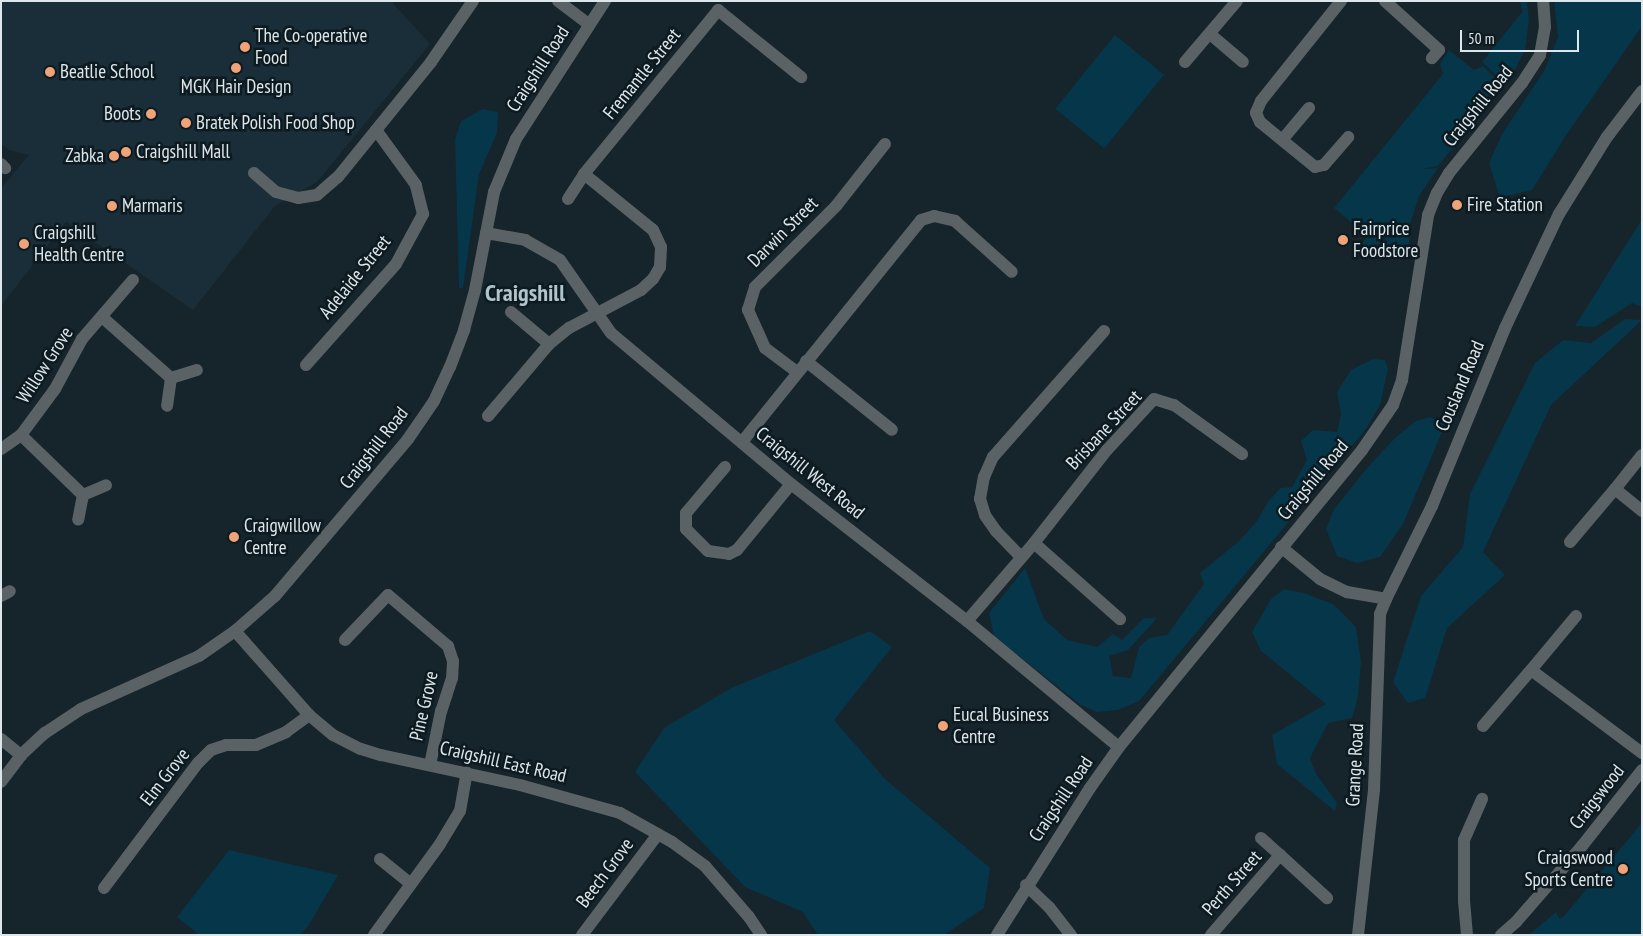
<!DOCTYPE html>
<style>
body{margin:0}
#map{position:relative;width:1643px;height:936px;overflow:hidden;background:#16242b;font-family:"PT Sans Narrow",sans-serif}
div>[style]{position:absolute}
[style*='--x']{left:calc(var(--x)*1px);top:calc(var(--y)*1px);width:calc(var(--w)*1px);rotate:calc(var(--a)*1deg)}
.built>*{inset:0;background:#192e38}
.green>*{inset:0;background:#063649;transform-origin:0 0}
.minor>*{height:12px;margin:-6px;padding:0 6px;transform-origin:6px;border-radius:6px;background:#5b6266}
.dots>*{width:14px;height:14px;translate:-50% -50%;box-sizing:border-box;border:2px solid #0d1b21;border-radius:50%}
span{translate:-50% -50%;white-space:nowrap;text-align:center;line-height:1.15;-webkit-text-stroke:5px #0d1b21;paint-order:stroke}
.poi-label{font-size:19px;color:#dde6ea}
.left{translate:0 -50%;text-align:left}
.right{translate:-100% -50%;text-align:right}
.street-label{font-size:19px;color:#dde6ea}
.district-label{font-size:24px;color:#b1c3cb;font-weight:700}
.frame{position:absolute;inset:0;border:2px solid #dde6ea;pointer-events:none}
.scale{position:absolute;left:1460px;top:30px;width:119px;height:22px;box-sizing:border-box;border:2px solid #dde6ea;border-top:0;padding-left:6px;font-size:15px;line-height:18px;white-space:nowrap;color:#dde6ea;-webkit-text-stroke:4px #0d1b21;paint-order:stroke}
</style>
<div id="map">
<div class="built">
<i style="clip-path:polygon(1px 1px,391px 1px,430px 44px,317px 182px,275px 206px,193px 310px,66px 222px,1px 306px,1px 188px,29px 155px,9px 150px,1px 144px)"></i>
</div>
<div class="green">
<i style="clip-path:polygon(1520px 1px,1527px 1px,1529px 20px,1525px 50px,1512px 75px,1498px 93px,1497px 76px,1482px 62px,1522px 12px)"></i>
<i style="clip-path:polygon(1554px 1px,1642px 1px,1642px 26px,1567px 134px,1532px 190px,1500px 198px,1489px 163px,1502px 134px,1544px 71px,1558px 37px)"></i>
<i style="left:1115px;top:35px;width:63px;height:95px;rotate:39deg"></i>
<i style="clip-path:polygon(1449px 50px,1474px 70px,1483px 66px,1494px 77px,1495px 96px,1438px 166px,1422px 169px,1438px 168px,1419px 196px,1408px 230px,1410px 249px,1401px 256px,1387px 245px,1383px 233px,1379px 227px,1383px 234px,1381px 244px,1362px 247px,1360px 245px,1368px 236px,1334px 208px,1443px 74px,1440px 64px)"></i>
<i style="clip-path:polygon(483px 109px,498px 112px,497px 133px,479px 174px,463px 288px,459px 288px,455px 140px,461px 121px)"></i>
<i style="clip-path:polygon(1642px 219px,1642px 307px,1632px 303px,1595px 327px,1575px 326px)"></i>
<i style="clip-path:polygon(1625px 319px,1642px 320px,1551px 405px,1483px 552px,1505px 575px,1447px 628px,1425px 698px,1408px 703px,1393px 682px,1421px 596px,1463px 547px,1470px 494px,1535px 363px,1563px 340px,1591px 343px)"></i>
<i style="clip-path:polygon(1373px 359px,1385px 360px,1388px 369px,1380px 405px,1366px 429px,1139px 701px,1118px 710px,1097px 712px,1081px 705px,994px 636px,989px 613px,1025px 568px,1044px 619px,1067px 640px,1097px 647px,1113px 634px,1122px 640px,1144px 618px,1157px 618px,1128px 650px,1109px 656px,1113px 676px,1131px 678px,1139px 647px,1149px 638px,1167px 635px,1204px 584px,1200px 573px,1239px 541px,1257px 521px,1268px 502px,1280px 488px,1292px 487px,1307px 460px,1301px 441px,1313px 430px,1337px 432px,1341px 414px,1337px 392px,1351px 370px)"></i>
<i style="clip-path:polygon(1430px 417px,1445px 425px,1403px 524px,1380px 557px,1357px 563px,1337px 556px,1326px 529px,1334px 509px,1367px 468px,1396px 437px,1416px 421px)"></i>
<i style="clip-path:polygon(1284px 589px,1304px 593px,1333px 604px,1356px 627px,1361px 662px,1358px 697px,1352px 718px,1328px 723px,1310px 758px,1316px 774px,1337px 803px,1335px 811px,1277px 764px,1272px 735px,1326px 704px,1261px 651px,1252px 632px,1271px 599px)"></i>
<i style="clip-path:polygon(870px 631px,892px 647px,834px 720px,885px 779px,990px 868px,984px 908px,944px 935px,818px 935px,803px 912px,745px 887px,635px 772px,664px 728px,731px 688px)"></i>
<i style="clip-path:polygon(1642px 823px,1642px 935px,1529px 935px,1556px 912px,1560px 919px,1565px 915px)"></i>
<i style="clip-path:polygon(229px 850px,338px 875px,309px 925px,300px 935px,199px 935px,177px 917px)"></i>
</div>
<div class="minor">
<i style="--x:558;--y:1;--w:39;--a:37"></i>
<i style="--x:1341;--y:1;--w:128;--a:128.7"></i>
<i style="--x:1261;--y:101;--w:13;--a:113"></i>
<i style="--x:1256;--y:113;--w:10;--a:66"></i>
<i style="--x:1260;--y:122;--w:71;--a:39.3"></i>
<i style="--x:1315;--y:167;--w:9;--a:-13"></i>
<i style="--x:1324;--y:165;--w:37;--a:-49"></i>
<i style="--x:1385;--y:1;--w:73;--a:42.2"></i>
<i style="--x:1439;--y:50;--w:11;--a:131"></i>
<i style="--x:1210;--y:34;--w:43;--a:40.3"></i>
<i style="--x:1185;--y:62;--w:80;--a:-49.6"></i>
<i style="--x:1282;--y:140;--w:42;--a:-49.8"></i>
<i style="--x:1;--y:164;--w:6;--a:45"></i>
<i style="--x:254;--y:173;--w:29;--a:41"></i>
<i style="--x:276;--y:192;--w:23;--a:15"></i>
<i style="--x:298;--y:198;--w:19;--a:-9"></i>
<i style="--x:317;--y:195;--w:28;--a:-41"></i>
<i style="--x:338;--y:177;--w:148;--a:-51"></i>
<i style="--x:431;--y:62;--w:74;--a:-55.5"></i>
<i style="--x:568;--y:199;--w:30;--a:-57"></i>
<i style="--x:486;--y:233;--w:40;--a:10"></i>
<i style="--x:525;--y:240;--w:40;--a:29.7"></i>
<i style="--x:560;--y:260;--w:89;--a:55.1"></i>
<i style="--x:611;--y:333;--w:235;--a:40"></i>
<i style="--x:791;--y:484;--w:223;--a:37.9"></i>
<i style="--x:967;--y:621;--w:197;--a:39.7"></i>
<i style="--x:511;--y:312;--w:50;--a:40.1"></i>
<i style="--x:102;--y:317;--w:92;--a:41.5"></i>
<i style="--x:171;--y:378;--w:28;--a:98"></i>
<i style="--x:806;--y:361;--w:110;--a:38.7"></i>
<i style="--x:306;--y:365;--w:135;--a:-48.3"></i>
<i style="--x:396;--y:264;--w:57;--a:-61.6"></i>
<i style="--x:423;--y:214;--w:30;--a:-104"></i>
<i style="--x:416;--y:185;--w:68;--a:-126"></i>
<i style="--x:797;--y:372;--w:40;--a:-143"></i>
<i style="--x:765;--y:348;--w:42;--a:-114.1"></i>
<i style="--x:748;--y:310;--w:24;--a:-73"></i>
<i style="--x:755;--y:287;--w:115;--a:-45"></i>
<i style="--x:836;--y:206;--w:79;--a:-51.7"></i>
<i style="--x:171;--y:378;--w:27;--a:-17"></i>
<i style="--x:488;--y:416;--w:94;--a:-49.7"></i>
<i style="--x:549;--y:344;--w:26;--a:-39"></i>
<i style="--x:569;--y:328;--w:81;--a:-27.8"></i>
<i style="--x:641;--y:290;--w:16;--a:-43"></i>
<i style="--x:653;--y:279;--w:14;--a:-60"></i>
<i style="--x:660;--y:267;--w:20;--a:-87"></i>
<i style="--x:661;--y:247;--w:19;--a:-115"></i>
<i style="--x:653;--y:230;--w:89;--a:-140.9"></i>
<i style="--x:584;--y:174;--w:212;--a:-50.7"></i>
<i style="--x:718;--y:10;--w:107;--a:38.9"></i>
<i style="--x:21;--y:435;--w:86;--a:44.1"></i>
<i style="--x:83;--y:495;--w:25;--a:101"></i>
<i style="--x:742;--y:442;--w:285;--a:-51.1"></i>
<i style="--x:921;--y:220;--w:14;--a:-17"></i>
<i style="--x:934;--y:216;--w:22;--a:13"></i>
<i style="--x:955;--y:221;--w:76;--a:41.8"></i>
<i style="--x:1;--y:449;--w:24;--a:-35"></i>
<i style="--x:21;--y:435;--w:57;--a:-53.5"></i>
<i style="--x:55;--y:389;--w:57;--a:-61.6"></i>
<i style="--x:82;--y:339;--w:78;--a:-49.2"></i>
<i style="--x:1642;--y:455;--w:43;--a:128.5"></i>
<i style="--x:1615;--y:489;--w:35;--a:39"></i>
<i style="--x:725;--y:467;--w:60;--a:130.3"></i>
<i style="--x:686;--y:513;--w:16;--a:90"></i>
<i style="--x:686;--y:529;--w:31;--a:45"></i>
<i style="--x:708;--y:551;--w:21;--a:8"></i>
<i style="--x:729;--y:554;--w:9;--a:-27"></i>
<i style="--x:737;--y:550;--w:85;--a:-50.7"></i>
<i style="--x:83;--y:495;--w:25;--a:-23"></i>
<i style="--x:1570;--y:542;--w:70;--a:-49.7"></i>
<i style="--x:1034;--y:543;--w:115;--a:41.5"></i>
<i style="--x:1281;--y:547;--w:50;--a:39.4"></i>
<i style="--x:1320;--y:579;--w:30;--a:26"></i>
<i style="--x:1347;--y:592;--w:40;--a:10"></i>
<i style="--x:1021;--y:557;--w:36;--a:-134"></i>
<i style="--x:996;--y:531;--w:19;--a:-125"></i>
<i style="--x:985;--y:515;--w:17;--a:-107"></i>
<i style="--x:980;--y:499;--w:22;--a:-80"></i>
<i style="--x:984;--y:477;--w:22;--a:-66"></i>
<i style="--x:993;--y:457;--w:168;--a:-48.6"></i>
<i style="--x:1;--y:596;--w:10;--a:-29"></i>
<i style="--x:1576;--y:616;--w:70;--a:129.8"></i>
<i style="--x:1531;--y:670;--w:139;--a:36.8"></i>
<i style="--x:967;--y:621;--w:103;--a:-49.3"></i>
<i style="--x:1034;--y:543;--w:118;--a:-51.9"></i>
<i style="--x:1107;--y:450;--w:69;--a:-47.3"></i>
<i style="--x:1154;--y:399;--w:21;--a:17"></i>
<i style="--x:1174;--y:405;--w:84;--a:35.8"></i>
<i style="--x:235;--y:631;--w:112;--a:48.6"></i>
<i style="--x:309;--y:715;--w:31;--a:40"></i>
<i style="--x:333;--y:735;--w:31;--a:27"></i>
<i style="--x:361;--y:749;--w:21;--a:17"></i>
<i style="--x:381;--y:755;--w:142;--a:12.2"></i>
<i style="--x:520;--y:785;--w:104;--a:15.6"></i>
<i style="--x:620;--y:813;--w:60;--a:29.1"></i>
<i style="--x:672;--y:842;--w:41;--a:36"></i>
<i style="--x:705;--y:866;--w:67;--a:49.2"></i>
<i style="--x:749;--y:917;--w:22;--a:56"></i>
<i style="--x:345;--y:640;--w:62;--a:-46.3"></i>
<i style="--x:388;--y:595;--w:79;--a:40.4"></i>
<i style="--x:448;--y:646;--w:16;--a:72"></i>
<i style="--x:453;--y:661;--w:17;--a:93"></i>
<i style="--x:452;--y:678;--w:35;--a:108"></i>
<i style="--x:441;--y:711;--w:55;--a:101.5"></i>
<i style="--x:1483;--y:726;--w:74;--a:-49.4"></i>
<i style="--x:1;--y:739;--w:26;--a:39"></i>
<i style="--x:1;--y:782;--w:34;--a:-53"></i>
<i style="--x:21;--y:755;--w:33;--a:-43"></i>
<i style="--x:45;--y:733;--w:43;--a:-33.7"></i>
<i style="--x:81;--y:709;--w:129;--a:-24.2"></i>
<i style="--x:199;--y:656;--w:44;--a:-34.8"></i>
<i style="--x:235;--y:631;--w:53;--a:-41.2"></i>
<i style="--x:275;--y:596;--w:206;--a:-49.7"></i>
<i style="--x:408;--y:439;--w:46;--a:-55.6"></i>
<i style="--x:434;--y:401;--w:38;--a:-65"></i>
<i style="--x:450;--y:367;--w:40;--a:-69"></i>
<i style="--x:464;--y:330;--w:41;--a:-74.6"></i>
<i style="--x:475;--y:290;--w:100;--a:-79"></i>
<i style="--x:494;--y:192;--w:57;--a:-67.5"></i>
<i style="--x:516;--y:139;--w:164;--a:-57.2"></i>
<i style="--x:1261;--y:838;--w:25;--a:42"></i>
<i style="--x:380;--y:859;--w:38;--a:39"></i>
<i style="--x:1026;--y:885;--w:32;--a:44"></i>
<i style="--x:1049;--y:907;--w:36;--a:52"></i>
<i style="--x:104;--y:888;--w:156;--a:-53.1"></i>
<i style="--x:198;--y:763;--w:18;--a:-45"></i>
<i style="--x:211;--y:750;--w:16;--a:-18"></i>
<i style="--x:226;--y:745;--w:30;--a:0"></i>
<i style="--x:256;--y:745;--w:33;--a:-23"></i>
<i style="--x:286;--y:732;--w:29;--a:-36"></i>
<i style="--x:374;--y:935;--w:112;--a:-54"></i>
<i style="--x:440;--y:844;--w:39;--a:-59"></i>
<i style="--x:460;--y:811;--w:39;--a:-80"></i>
<i style="--x:582;--y:935;--w:126;--a:-53"></i>
<i style="--x:997;--y:935;--w:174;--a:-57.7"></i>
<i style="--x:1090;--y:788;--w:50;--a:-54.7"></i>
<i style="--x:1119;--y:747;--w:384;--a:-50.7"></i>
<i style="--x:1362;--y:450;--w:55;--a:-55.4"></i>
<i style="--x:1393;--y:405;--w:27;--a:-70"></i>
<i style="--x:1402;--y:380;--w:167;--a:-81"></i>
<i style="--x:1428;--y:215;--w:24;--a:-68"></i>
<i style="--x:1437;--y:193;--w:23;--a:-59"></i>
<i style="--x:1449;--y:173;--w:116;--a:-51"></i>
<i style="--x:1522;--y:83;--w:33;--a:-57"></i>
<i style="--x:1540;--y:55;--w:28;--a:-80"></i>
<i style="--x:1545;--y:27;--w:26;--a:-94"></i>
<i style="--x:1211;--y:935;--w:106;--a:-49.2"></i>
<i style="--x:1280;--y:855;--w:64;--a:42.5"></i>
<i style="--x:1358;--y:935;--w:147;--a:-83.7"></i>
<i style="--x:1374;--y:789;--w:175;--a:-88"></i>
<i style="--x:1380;--y:614;--w:16;--a:-68"></i>
<i style="--x:1386;--y:599;--w:104;--a:-63.7"></i>
<i style="--x:1432;--y:506;--w:192;--a:-67.7"></i>
<i style="--x:1505;--y:328;--w:126;--a:-64.7"></i>
<i style="--x:1559;--y:214;--w:91;--a:-58.1"></i>
<i style="--x:1607;--y:137;--w:58;--a:-52.7"></i>
<i style="--x:1467;--y:935;--w:34;--a:-95"></i>
<i style="--x:1464;--y:901;--w:61;--a:-90"></i>
<i style="--x:1464;--y:840;--w:45;--a:-66.3"></i>
<i style="--x:1501;--y:935;--w:20;--a:-41"></i>
<i style="--x:1516;--y:922;--w:101;--a:-49"></i>
<i style="--x:1582;--y:846;--w:97;--a:-51.7"></i>
</div>
<div class="dots">
<i style="left:245px;top:47px;background:#efa378"></i>
<i style="left:236px;top:68px;background:#efa378"></i>
<i style="left:50px;top:72px;background:#efa378"></i>
<i style="left:151px;top:114px;background:#efa378"></i>
<i style="left:186px;top:123px;background:#efa378"></i>
<i style="left:126px;top:152px;background:#efa378"></i>
<i style="left:114px;top:156px;background:#efa378"></i>
<i style="left:1457px;top:205px;background:#efa378"></i>
<i style="left:112px;top:206px;background:#efa378"></i>
<i style="left:1343px;top:240px;background:#efa378"></i>
<i style="left:24px;top:244px;background:#efa378"></i>
<i style="left:234px;top:537px;background:#efa378"></i>
<i style="left:943px;top:726px;background:#efa378"></i>
<i style="left:1623px;top:869px;background:#efa378"></i>
</div>
<div class="poi-label">
<span class="left" style="left:255px;top:47px">The Co-operative<br>Food</span>
<span class="left" style="left:60px;top:72px">Beatlie School</span>
<span style="left:236px;top:87px">MGK Hair Design</span>
<span class="right" style="left:141px;top:114px">Boots</span>
<span class="left" style="left:196px;top:123px">Bratek Polish Food Shop</span>
<span class="left" style="left:136px;top:152px">Craigshill Mall</span>
<span class="right" style="left:104px;top:156px">Zabka</span>
<span class="left" style="left:1467px;top:205px">Fire Station</span>
<span class="left" style="left:122px;top:206px">Marmaris</span>
<span class="left" style="left:1353px;top:240px">Fairprice<br>Foodstore</span>
<span class="left" style="left:34px;top:244px">Craigshill<br>Health Centre</span>
<span class="left" style="left:244px;top:537px">Craigwillow<br>Centre</span>
<span class="left" style="left:953px;top:726px">Eucal Business<br>Centre</span>
<span class="right" style="left:1613px;top:869px">Craigswood<br>Sports Centre</span>
</div>
<div class="street-label">
<span style="left:538px;top:69px;rotate:-57deg">Craigshill Road</span>
<span style="left:642px;top:74px;rotate:-51deg">Fremantle Street</span>
<span style="left:1478px;top:106px;rotate:-51deg">Craigshill Road</span>
<span style="left:783px;top:232px;rotate:-45deg">Darwin Street</span>
<span style="left:355px;top:277px;rotate:-51deg">Adelaide Street</span>
<span style="left:45px;top:365px;rotate:-57deg">Willow Grove</span>
<span style="left:1460px;top:386px;rotate:-67deg">Cousland Road</span>
<span style="left:1104px;top:430px;rotate:-47deg">Brisbane Street</span>
<span style="left:374px;top:448px;rotate:-52deg">Craigshill Road</span>
<span style="left:810px;top:473px;rotate:39deg">Craigshill West Road</span>
<span style="left:1313px;top:480px;rotate:-50deg">Craigshill Road</span>
<span style="left:424px;top:706px;rotate:-77deg">Pine Grove</span>
<span style="left:503px;top:762px;rotate:13deg">Craigshill East Road</span>
<span style="left:1355px;top:765px;rotate:-87deg">Grange Road</span>
<span style="left:165px;top:777px;rotate:-52deg">Elm Grove</span>
<span style="left:1597px;top:797px;rotate:-52deg">Craigswood</span>
<span style="left:1061px;top:799px;rotate:-56deg">Craigshill Road</span>
<span style="left:605px;top:873px;rotate:-53deg">Beech Grove</span>
<span style="left:1232px;top:883px;rotate:-49deg">Perth Street</span>
</div>
<div class="district-label">
<span style="left:525px;top:293px">Craigshill</span>
</div>
<div class="frame"></div>
<div class="scale">50 m</div>
</div>
